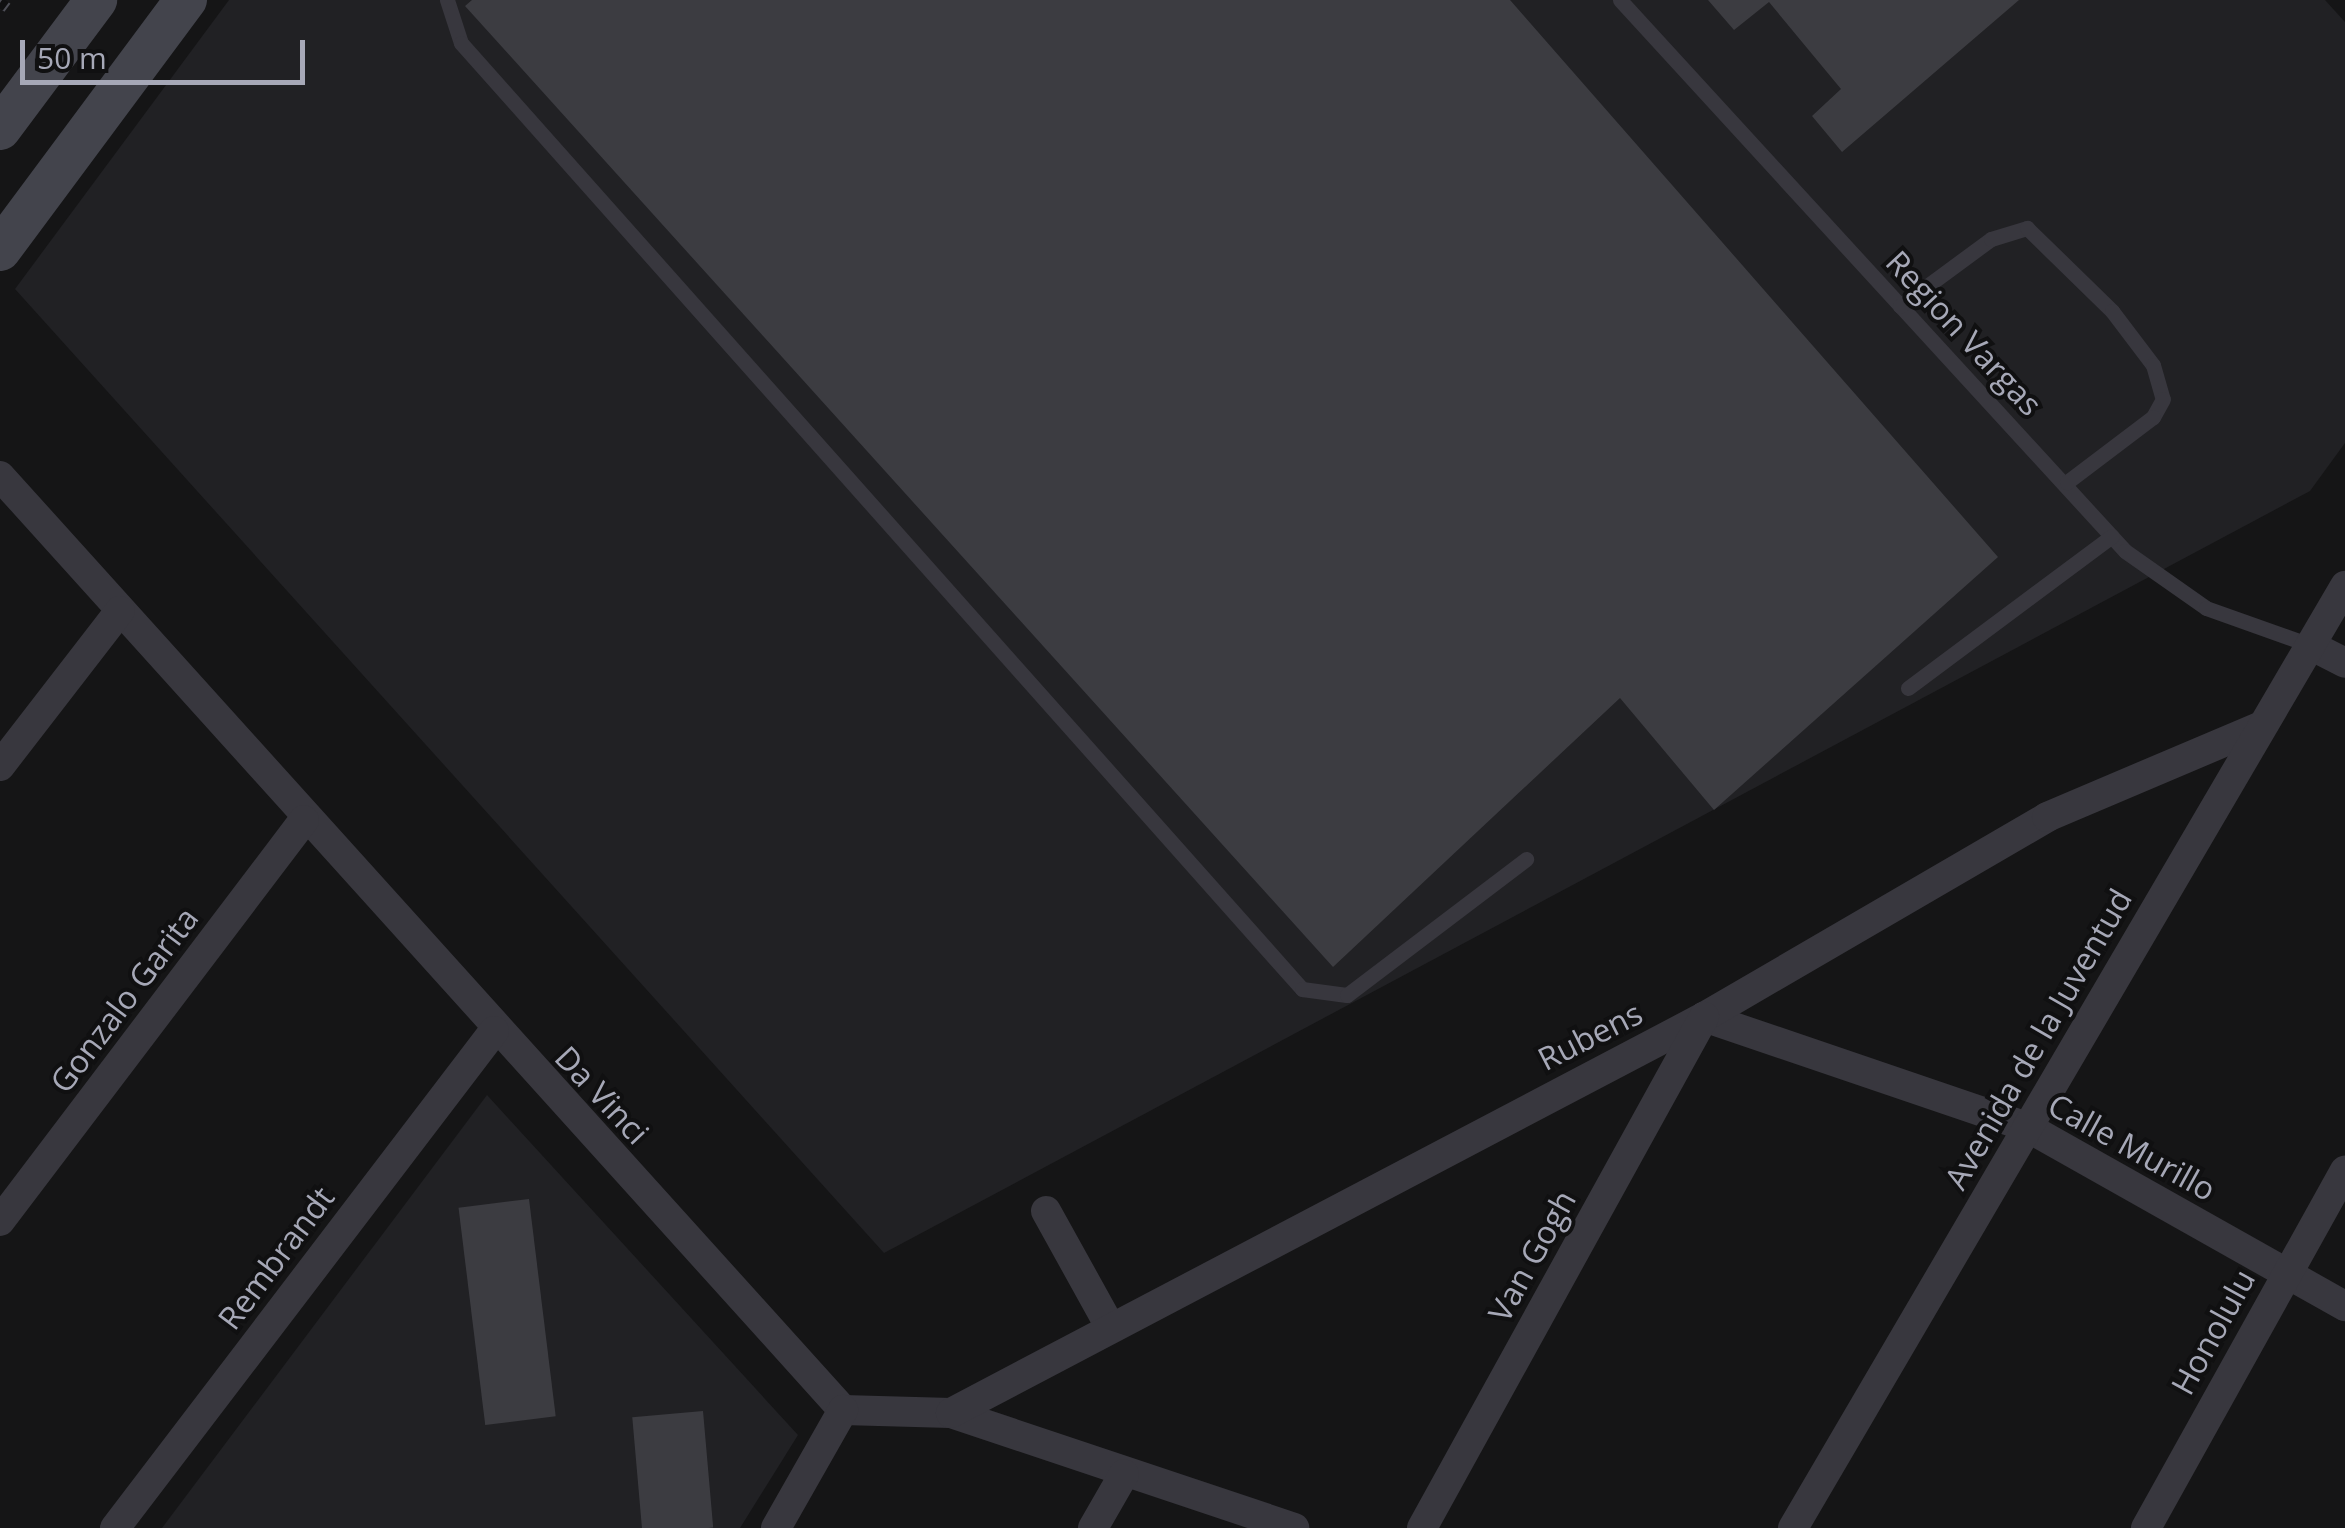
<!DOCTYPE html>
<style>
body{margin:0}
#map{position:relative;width:2345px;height:1528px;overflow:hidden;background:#151516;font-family:"Open Sans",sans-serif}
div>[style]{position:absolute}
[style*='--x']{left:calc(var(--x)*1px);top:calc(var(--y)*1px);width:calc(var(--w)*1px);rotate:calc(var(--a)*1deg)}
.built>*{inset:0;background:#212124}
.building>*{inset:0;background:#3c3c41;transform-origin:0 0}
.lane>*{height:15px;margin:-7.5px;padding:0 7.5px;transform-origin:7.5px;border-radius:7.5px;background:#38373e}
.street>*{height:30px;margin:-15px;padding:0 15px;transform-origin:15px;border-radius:15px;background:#38373e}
.secondary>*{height:42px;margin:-21px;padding:0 21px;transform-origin:21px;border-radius:21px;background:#43444c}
.rail>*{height:11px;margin-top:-5.5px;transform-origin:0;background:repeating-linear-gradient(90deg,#101011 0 22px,#4e4f57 0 44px);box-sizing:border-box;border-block:2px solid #4e4f57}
span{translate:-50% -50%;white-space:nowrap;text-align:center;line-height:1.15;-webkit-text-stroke:8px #101011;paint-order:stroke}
.street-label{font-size:32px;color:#a6a8b7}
.scale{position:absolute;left:20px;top:40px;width:285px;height:45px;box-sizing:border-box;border:5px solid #a6a8b7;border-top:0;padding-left:12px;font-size:30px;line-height:35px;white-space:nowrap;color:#a6a8b7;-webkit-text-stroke:8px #101011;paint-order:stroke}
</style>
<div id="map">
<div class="built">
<i style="clip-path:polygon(229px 0,2325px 0,2345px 22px,2345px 443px,2310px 491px,884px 1253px,15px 289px)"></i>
<i style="clip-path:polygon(487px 1095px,798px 1435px,740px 1528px,162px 1528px)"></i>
</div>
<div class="building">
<i style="clip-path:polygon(472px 0,1510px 0,1998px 557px,1714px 810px,1620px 698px,1333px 967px,465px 6px)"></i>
<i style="clip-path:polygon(1708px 0,2019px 0,1842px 152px,1812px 116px,1841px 89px,1769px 2px,1734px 30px)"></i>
<i style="left:529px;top:1199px;width:219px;height:71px;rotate:83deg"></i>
<i style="left:703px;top:1411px;width:117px;height:71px;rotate:85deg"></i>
</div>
<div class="lane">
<i style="--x:447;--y:0;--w:45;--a:72"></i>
<i style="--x:461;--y:43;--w:1266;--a:48.36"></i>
<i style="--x:1302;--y:989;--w:45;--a:7.6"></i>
<i style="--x:1347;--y:995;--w:225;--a:-37.2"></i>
<i style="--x:1620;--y:0;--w:747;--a:47.49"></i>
<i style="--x:2125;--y:551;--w:99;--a:35.1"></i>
<i style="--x:2206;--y:608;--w:110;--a:19.6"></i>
<i style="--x:1900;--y:306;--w:113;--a:-36.4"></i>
<i style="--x:1991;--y:239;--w:38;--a:-17"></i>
<i style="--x:2027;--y:228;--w:119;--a:44.3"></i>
<i style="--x:2112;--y:311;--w:68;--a:52.8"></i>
<i style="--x:2153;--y:365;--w:35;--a:74"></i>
<i style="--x:2163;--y:399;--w:21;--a:119"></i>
<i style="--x:2153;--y:417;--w:108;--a:142.9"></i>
<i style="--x:1908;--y:688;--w:254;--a:-36.7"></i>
</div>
<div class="street">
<i style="--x:0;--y:476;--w:1258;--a:47.93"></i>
<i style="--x:843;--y:1410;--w:108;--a:1.6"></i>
<i style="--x:951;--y:1413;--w:362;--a:18.5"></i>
<i style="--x:2310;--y:645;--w:39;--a:27"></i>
<i style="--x:0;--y:766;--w:196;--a:-52.3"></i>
<i style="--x:1704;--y:1017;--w:341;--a:18.8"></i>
<i style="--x:2027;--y:1127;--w:365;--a:29.4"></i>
<i style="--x:1046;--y:1211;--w:128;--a:61"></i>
<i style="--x:0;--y:1221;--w:503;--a:-52.83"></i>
<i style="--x:951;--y:1413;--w:851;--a:-27.74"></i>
<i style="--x:1704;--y:1017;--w:397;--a:-30.2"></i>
<i style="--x:2047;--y:817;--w:233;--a:-23"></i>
<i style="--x:115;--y:1528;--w:625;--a:-52.67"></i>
<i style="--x:776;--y:1528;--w:136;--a:-60.4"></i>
<i style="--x:1093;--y:1528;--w:62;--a:-60.1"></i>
<i style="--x:1422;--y:1528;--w:584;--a:-61.11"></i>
<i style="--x:1793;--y:1528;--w:1092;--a:-59.63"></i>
<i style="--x:2146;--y:1528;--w:409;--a:-60.9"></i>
</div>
<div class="secondary">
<i style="--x:0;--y:129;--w:161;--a:-53.3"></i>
<i style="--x:0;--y:250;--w:312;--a:-53.4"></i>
</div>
<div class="rail">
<i style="--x:0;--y:8;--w:10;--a:-53"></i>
</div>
<div class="street-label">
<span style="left:1964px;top:333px;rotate:47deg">Region Vargas</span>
<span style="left:124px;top:1000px;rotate:-53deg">Gonzalo Garita</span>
<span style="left:1590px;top:1036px;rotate:-27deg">Rubens</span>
<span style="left:2038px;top:1039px;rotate:-60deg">Avenida de la Juventud</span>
<span style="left:602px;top:1095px;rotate:47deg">Da Vinci</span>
<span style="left:2132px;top:1147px;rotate:29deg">Calle Murillo</span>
<span style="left:1532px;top:1256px;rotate:-61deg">Van Gogh</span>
<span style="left:276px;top:1258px;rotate:-53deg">Rembrandt</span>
<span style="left:2213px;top:1332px;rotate:-61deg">Honolulu</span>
</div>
<div class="scale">50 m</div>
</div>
